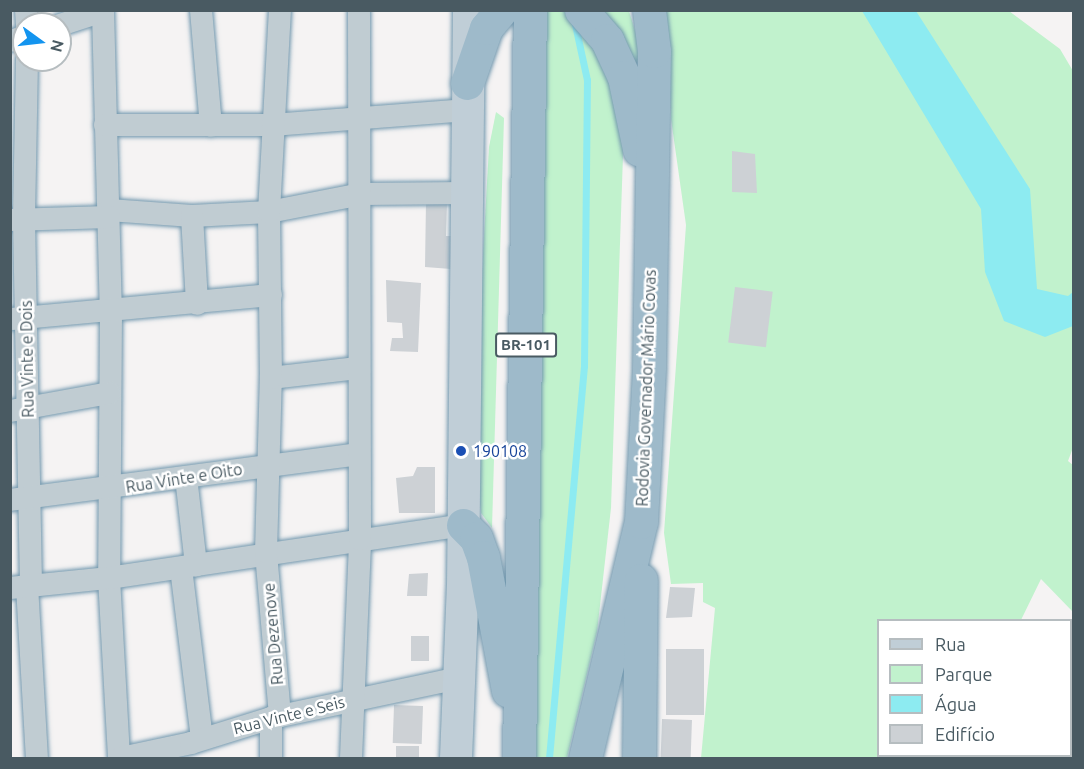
<!DOCTYPE html>
<meta charset="utf-8">
<style>
body{margin:0}
#map{position:relative;width:1084px;height:769px;overflow:hidden;background:#f5f3f3;font-family:Ubuntu,sans-serif}
div>[style]{position:absolute}
[style*='--x']{left:calc(var(--x)*1px);top:calc(var(--y)*1px);width:calc(var(--w)*1px);rotate:calc(var(--a)*1deg)}
.green>*{inset:0;background:#c1f2cd}
.water>*{inset:0;background:#8debf1}
.stream>*{height:7px;margin:-3.5px;padding:0 3.5px;transform-origin:3.5px;border-radius:3.5px;background:#8debf1}
.building>*{inset:0;background:#cdd1d5;transform-origin:0 0}
.roads{filter:drop-shadow(0 0 2px #7499af) drop-shadow(0 0 2px #7499af)}
.minor>*{height:22px;margin:-11px;padding:0 11px;transform-origin:11px;border-radius:11px;background:#c0ccd2}
.secondary>*{height:32px;margin:-16px;padding:0 16px;transform-origin:16px;border-radius:16px;background:#c0ced7}
.trunk>*{height:33px;margin:-16.5px;padding:0 16.5px;transform-origin:16.5px;border-radius:16.5px;background:#9ebaca}
.dots>*{width:16px;height:16px;translate:-50% -50%;box-sizing:border-box;border:3px solid #fff;border-radius:50%}
span{translate:-50% -50%;white-space:nowrap;text-align:center;line-height:1.15;-webkit-text-stroke:5px #fff;paint-order:stroke}
.shield-label span{padding:2px 4px;background:#fff;border:2px solid;border-radius:4px;-webkit-text-stroke-width:0}
.shield-label{font-size:15px;color:#495a62;font-weight:700}
.street-label{font-size:16px;color:#495a62}
.transit-label{font-size:16px;color:#164399}
.left{translate:0 -50%;text-align:left}
.frame{position:absolute;inset:0;border:12px solid #495a62;pointer-events:none}
.legend{position:absolute;left:877px;top:619px;width:195px;height:138px;box-sizing:border-box;background:#fff;border:2px solid #b6bdc0;margin:0;padding:8px 10px;list-style:none;font-size:18px;color:#495a62}
.legend li{display:flex;align-items:center;gap:12px;height:30px}
.legend b{width:30px;border:2px solid #b6bdc0}
.north{position:absolute;left:12px;top:12px;width:60px;height:60px;box-sizing:border-box;background:#fff;border:2px solid #b6bdc0;border-radius:50%;rotate:105deg;font-size:16px;font-weight:700;line-height:24px;text-align:center;color:#495a62}
.north::after{content:'';display:block;margin:auto;width:21px;height:27px;background:#1394ef;clip-path:polygon(50% 0,100% 100%,50% 72%,0 100%)}
</style>
<div id="map">
<div class="green">
<i style="clip-path:polygon(564px 10px,597px 47px,624px 126px,611px 508px,597px 632px,567px 758px,530px 758px,544px 12px)"></i>
<i style="clip-path:polygon(602px 11px,629px 11px,642px 53px,641px 129px)"></i>
<i style="clip-path:polygon(660px 11px,1009px 11px,1060px 49px,1073px 71px,1074px 445px,1068px 461px,1074px 466px,1073px 612px,1041px 579px,1021px 620px,878px 620px,878px 756px,962px 756px,962px 758px,701px 758px,715px 608px,703px 602px,703px 583px,671px 584px,664px 533px,686px 225px,671px 119px,668px 42px)"></i>
<i style="clip-path:polygon(496px 112px,504px 118px,492px 528px,481px 513px,477px 475px,477px 361px,489px 147px)"></i>
</div>
<div class="water">
<i style="clip-path:polygon(862px 11px,916px 11px,1030px 189px,1037px 289px,1068px 296px,1073px 292px,1073px 326px,1045px 337px,1004px 321px,985px 272px,981px 209px)"></i>
</div>
<div class="stream">
<i style="--x:549;--y:758;--w:394;--a:-84.9"></i>
<i style="--x:584;--y:366;--w:286;--a:-89.4"></i>
<i style="--x:587;--y:80;--w:61;--a:-102.2"></i>
</div>
<div class="building">
<i style="clip-path:polygon(732px 151px,755px 154px,757px 193px,732px 192px)"></i>
<i style="clip-path:polygon(426px 201px,447px 201px,446px 236px,451px 236px,451px 269px,425px 267px)"></i>
<i style="clip-path:polygon(386px 280px,421px 283px,418px 352px,390px 351px,392px 338px,403px 338px,402px 323px,387px 322px)"></i>
<i style="left:735px;top:287px;width:38px;height:56px;rotate:7deg"></i>
<i style="clip-path:polygon(417px 467px,435px 467px,435px 513px,399px 513px,396px 478px,413px 476px)"></i>
<i style="clip-path:polygon(428px 573px,427px 596px,407px 596px,409px 574px)"></i>
<i style="clip-path:polygon(670px 587px,695px 588px,692px 617px,666px 618px)"></i>
<i style="left:411px;top:636px;width:18px;height:25px"></i>
<i style="left:666px;top:649px;width:38px;height:66px"></i>
<i style="left:423px;top:706px;width:38px;height:29px;rotate:92deg"></i>
<i style="left:662px;top:719px;width:30px;height:39px;rotate:2deg"></i>
<i style="left:396px;top:746px;width:23px;height:12px"></i>
</div>
<div class="roads">
<div class="minor">
<i style="--x:26;--y:10;--w:14;--a:86"></i>
<i style="--x:201;--y:10;--w:116;--a:85.1"></i>
<i style="--x:60;--y:25;--w:45;--a:-18"></i>
<i style="--x:103;--y:11;--w:301;--a:88.5"></i>
<i style="--x:111;--y:312;--w:266;--a:90.4"></i>
<i style="--x:109;--y:578;--w:180;--a:86.8"></i>
<i style="--x:10;--y:41;--w:15;--a:-16"></i>
<i style="--x:27;--y:60;--w:160;--a:91.1"></i>
<i style="--x:24;--y:220;--w:365;--a:88.9"></i>
<i style="--x:105;--y:125;--w:167;--a:0"></i>
<i style="--x:272;--y:125;--w:196;--a:-4.4"></i>
<i style="--x:109;--y:210;--w:83;--a:4.1"></i>
<i style="--x:192;--y:216;--w:77;--a:-3"></i>
<i style="--x:269;--y:212;--w:95;--a:-11"></i>
<i style="--x:362;--y:194;--w:104;--a:-0.6"></i>
<i style="--x:192;--y:216;--w:88;--a:86.7"></i>
<i style="--x:10;--y:220;--w:99;--a:-1.7"></i>
<i style="--x:12;--y:319;--w:260;--a:-5.3"></i>
<i style="--x:271;--y:378;--w:87;--a:-6.6"></i>
<i style="--x:10;--y:411;--w:101;--a:-10.3"></i>
<i style="--x:186;--y:477;--w:89;--a:83.5"></i>
<i style="--x:10;--y:500;--w:351;--a:-7.5"></i>
<i style="--x:181;--y:568;--w:171;--a:83"></i>
<i style="--x:27;--y:586;--w:172;--a:86.7"></i>
<i style="--x:10;--y:588;--w:100;--a:-5.8"></i>
<i style="--x:109;--y:578;--w:358;--a:-8.5"></i>
<i style="--x:1070;--y:678;--w:11;--a:-68"></i>
<i style="--x:280;--y:716;--w:165;--a:-94.9"></i>
<i style="--x:266;--y:552;--w:174;--a:-88.4"></i>
<i style="--x:271;--y:378;--w:166;--a:-90.7"></i>
<i style="--x:269;--y:212;--w:202;--a:-86.9"></i>
<i style="--x:1070;--y:732;--w:4;--a:-14"></i>
<i style="--x:121;--y:758;--w:72;--a:-12.1"></i>
<i style="--x:191;--y:743;--w:84;--a:-17.4"></i>
<i style="--x:271;--y:718;--w:192;--a:-12"></i>
<i style="--x:271;--y:758;--w:40;--a:-90"></i>
<i style="--x:351;--y:758;--w:219;--a:-87.6"></i>
<i style="--x:360;--y:539;--w:529;--a:-90.11"></i>
<i style="--x:973;--y:758;--w:2;--a:-63"></i>
<i style="--x:1067;--y:758;--w:2;--a:-90"></i>
</div>
<div class="secondary">
<i style="--x:456;--y:758;--w:172;--a:-87.7"></i>
<i style="--x:463;--y:586;--w:576;--a:-89.4"></i>
</div>
<div class="trunk">
<i style="--x:581;--y:10;--w:40;--a:49"></i>
<i style="--x:607;--y:40;--w:41;--a:65.3"></i>
<i style="--x:624;--y:77;--w:74;--a:78.2"></i>
<i style="--x:467;--y:83;--w:58;--a:-70.9"></i>
<i style="--x:486;--y:28;--w:23;--a:-50"></i>
<i style="--x:463;--y:525;--w:18;--a:45"></i>
<i style="--x:476;--y:538;--w:20;--a:70"></i>
<i style="--x:483;--y:557;--w:136;--a:79.4"></i>
<i style="--x:519;--y:758;--w:748;--a:-89.16"></i>
<i style="--x:585;--y:758;--w:243;--a:-76.7"></i>
<i style="--x:641;--y:522;--w:155;--a:-87"></i>
<i style="--x:649;--y:367;--w:316;--a:-89.1"></i>
<i style="--x:654;--y:51;--w:41;--a:-97"></i>
<i style="--x:639;--y:758;--w:178;--a:-89.4"></i>
</div>
</div>
<div class="dots">
<i style="left:461px;top:451px;background:#1a4fb4"></i>
</div>
<div class="shield-label">
<span style="left:526px;top:345px">BR-101</span>
</div>
<div class="street-label">
<span style="left:27px;top:359px;rotate:-91deg">Rua Vinte e Dois</span>
<span style="left:646px;top:388px;rotate:-88deg">Rodovia Governador Mário Covas</span>
<span style="left:184px;top:478px;rotate:-9deg">Rua Vinte e Oito</span>
<span style="left:273px;top:634px;rotate:-95deg">Rua Dezenove</span>
<span style="left:289px;top:715px;rotate:-14deg">Rua Vinte e Seis</span>
</div>
<div class="transit-label">
<span class="left" style="left:473px;top:451px">190108</span>
</div>
<div class="frame"></div>
<ul class="legend">
<li><b style="height:8px;background:#c0ced7"></b>Rua</li>
<li><b style="height:16px;background:#c1f2cd"></b>Parque</li>
<li><b style="height:16px;background:#8debf1"></b>Água</li>
<li><b style="height:16px;background:#cdd1d5"></b>Edifício</li>
</ul>
<div class="north">N</div>
</div>
